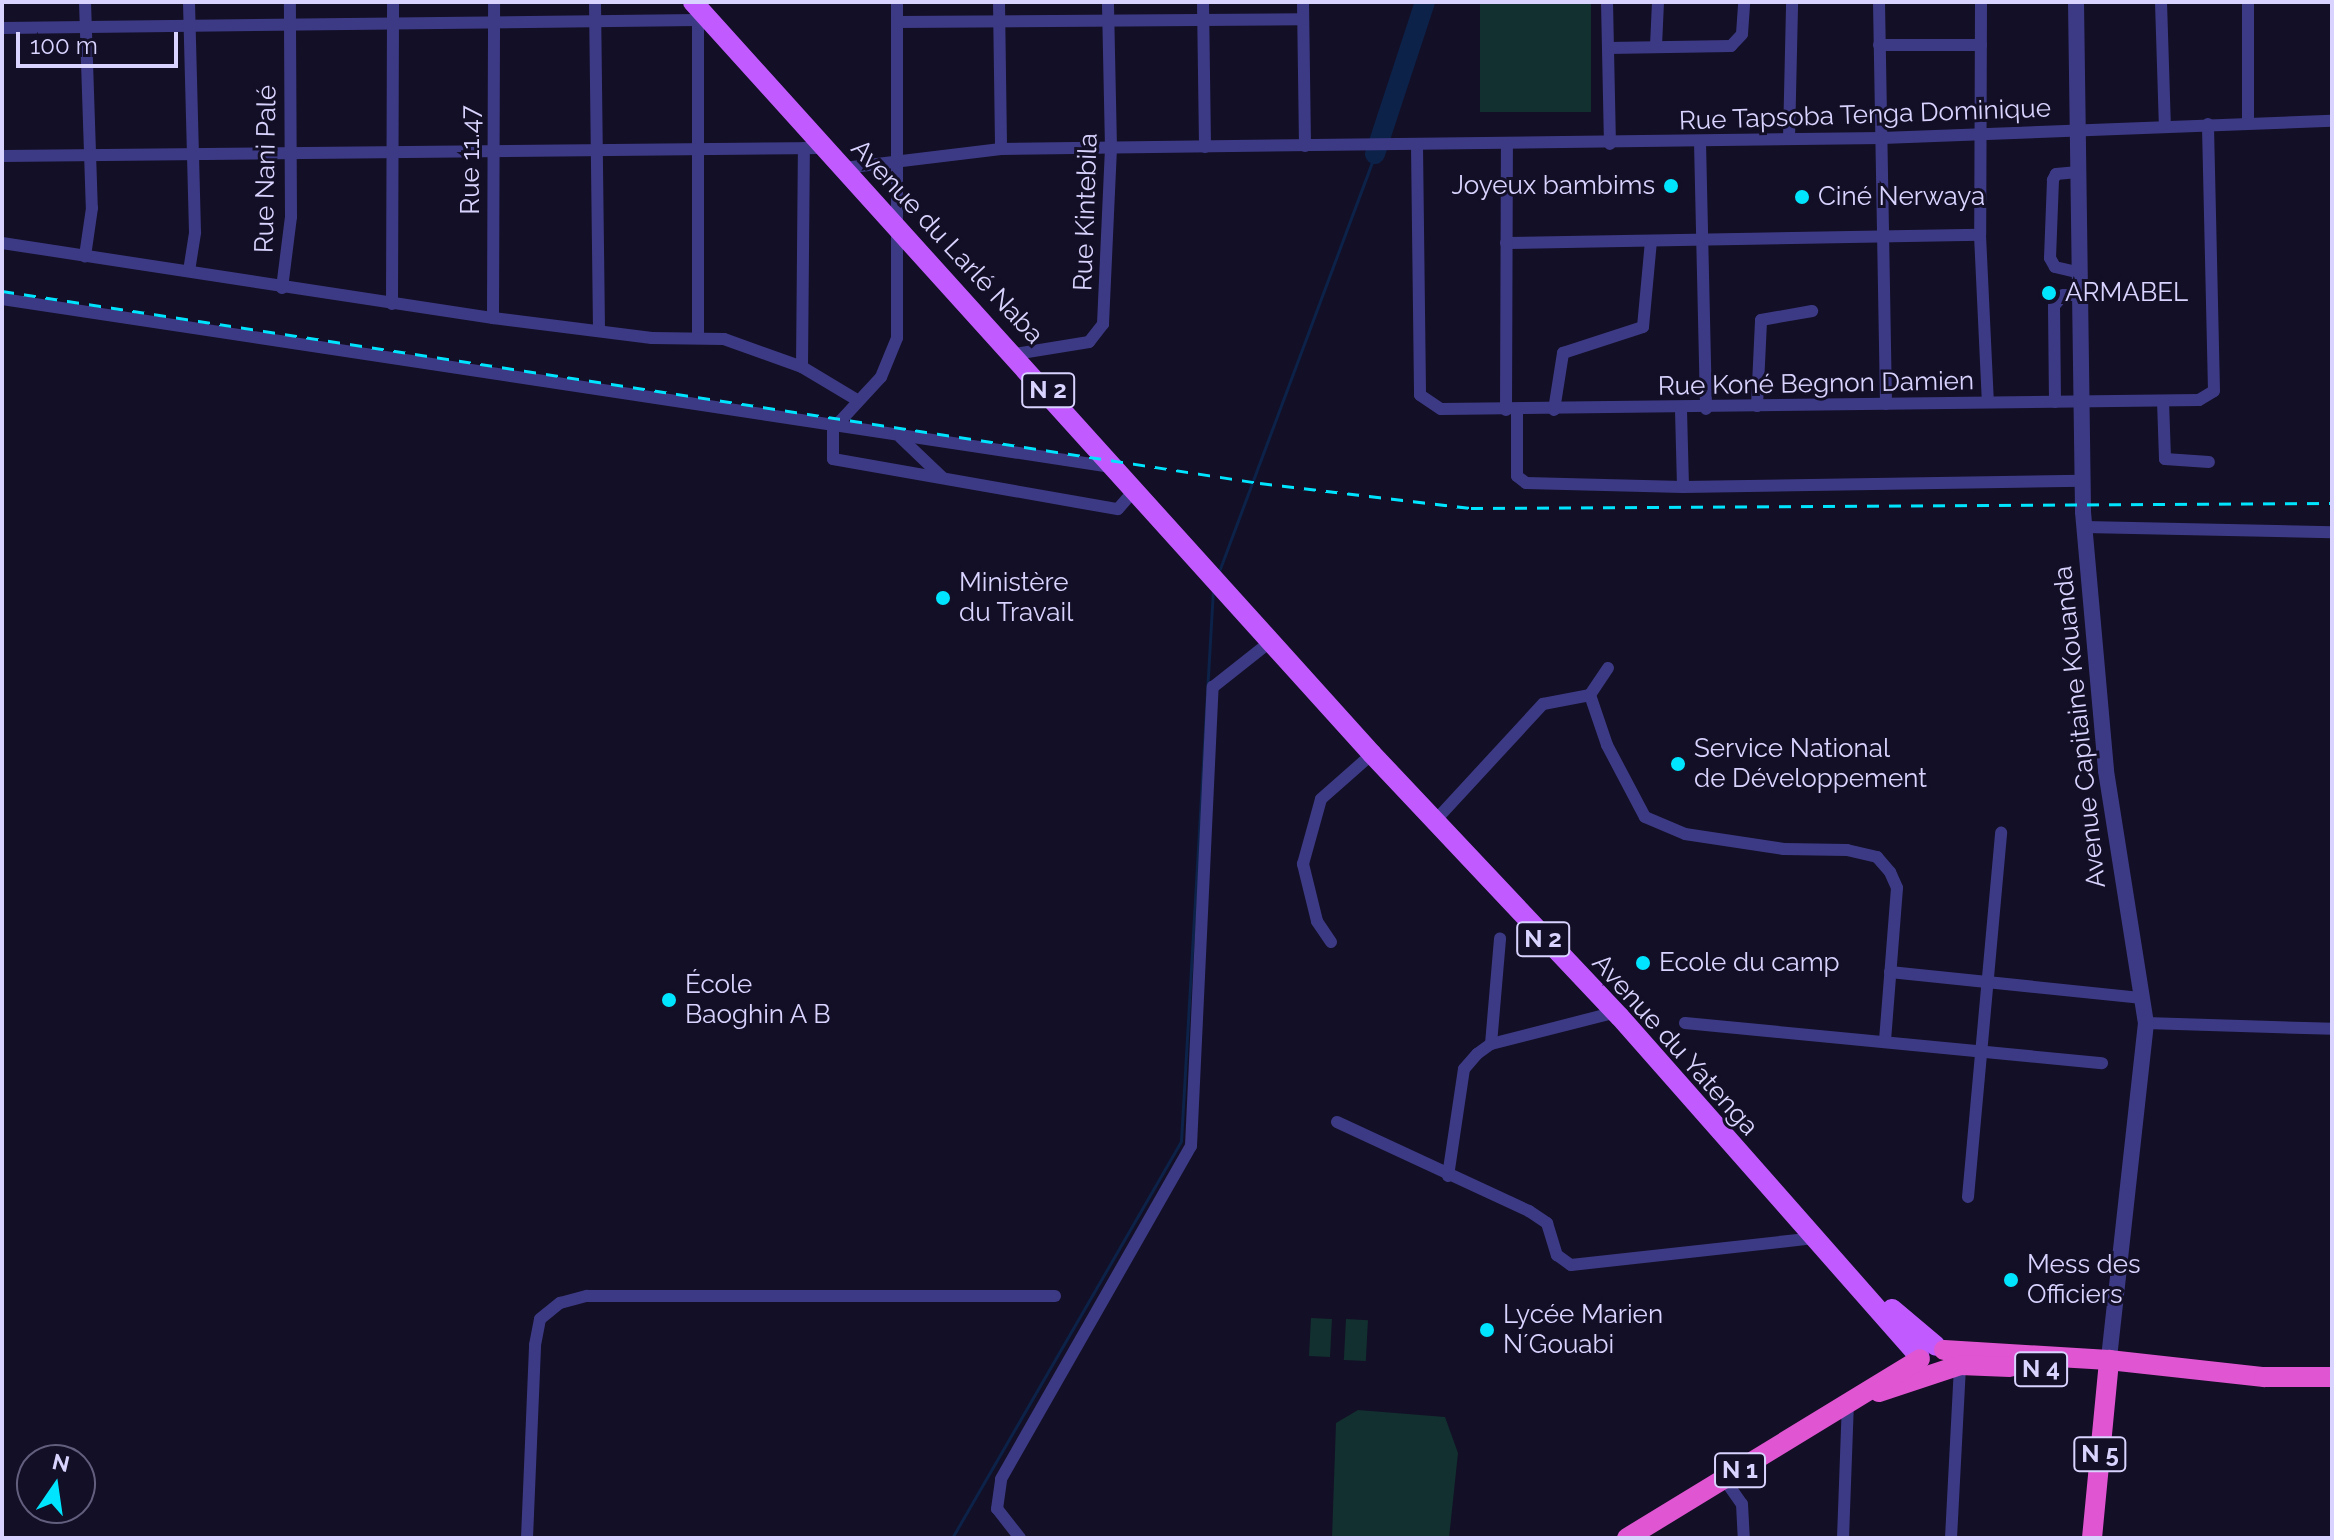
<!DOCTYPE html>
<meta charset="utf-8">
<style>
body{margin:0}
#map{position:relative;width:2334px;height:1540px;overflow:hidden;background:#130f26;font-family:Raleway,sans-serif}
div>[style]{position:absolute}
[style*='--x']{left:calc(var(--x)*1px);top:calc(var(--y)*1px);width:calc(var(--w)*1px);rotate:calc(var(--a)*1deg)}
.green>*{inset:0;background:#12302f;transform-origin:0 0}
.stream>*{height:3px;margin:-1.5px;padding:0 1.5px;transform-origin:1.5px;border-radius:1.5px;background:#0c2248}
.river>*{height:20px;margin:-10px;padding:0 10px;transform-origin:10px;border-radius:10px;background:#0c2248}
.minor>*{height:12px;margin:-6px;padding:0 6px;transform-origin:6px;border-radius:6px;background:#3d3a85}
.tertiary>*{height:16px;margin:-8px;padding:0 8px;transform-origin:8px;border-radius:8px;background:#3d3a85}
.primary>*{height:20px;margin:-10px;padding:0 10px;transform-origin:10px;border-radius:10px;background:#c25bff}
.trunk>*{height:20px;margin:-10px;padding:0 10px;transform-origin:10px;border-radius:10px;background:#e055d1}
.rail>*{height:3px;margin-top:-1.5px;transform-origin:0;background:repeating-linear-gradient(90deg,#00e5ff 0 12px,transparent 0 22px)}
.dots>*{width:22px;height:22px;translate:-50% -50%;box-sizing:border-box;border:4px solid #130f26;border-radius:50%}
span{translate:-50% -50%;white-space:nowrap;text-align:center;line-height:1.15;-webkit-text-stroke:6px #130f26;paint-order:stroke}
.shield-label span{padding:2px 6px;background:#130f26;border:2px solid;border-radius:6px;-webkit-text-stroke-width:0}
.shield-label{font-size:24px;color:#d9d4ff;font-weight:700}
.street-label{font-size:26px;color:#d9d4ff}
.poi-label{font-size:26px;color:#d9d4ff}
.right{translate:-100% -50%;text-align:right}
.left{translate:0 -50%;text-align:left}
.frame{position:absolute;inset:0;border:4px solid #d9d4ff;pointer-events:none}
.north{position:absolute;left:16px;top:1444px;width:80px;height:80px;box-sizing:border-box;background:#130f26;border:2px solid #625e7d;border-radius:50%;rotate:13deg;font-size:22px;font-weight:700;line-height:32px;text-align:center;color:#d9d4ff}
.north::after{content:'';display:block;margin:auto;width:28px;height:36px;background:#00e5ff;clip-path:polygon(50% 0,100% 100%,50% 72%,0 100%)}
.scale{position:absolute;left:16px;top:32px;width:162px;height:36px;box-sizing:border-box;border:4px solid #d9d4ff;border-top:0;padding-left:10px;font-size:24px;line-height:28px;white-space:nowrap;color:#d9d4ff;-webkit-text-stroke:6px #130f26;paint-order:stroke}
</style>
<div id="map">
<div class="green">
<i style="left:1480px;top:2px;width:111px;height:110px"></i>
<i style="left:1311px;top:1318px;width:21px;height:38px;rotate:3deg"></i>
<i style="left:1346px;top:1319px;width:22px;height:41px;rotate:3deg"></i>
<i style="clip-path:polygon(1358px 1410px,1445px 1417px,1458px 1453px,1449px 1538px,1332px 1538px,1336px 1423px)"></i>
</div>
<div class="stream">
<i style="--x:1218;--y:574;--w:448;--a:-69.5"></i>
<i style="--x:952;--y:1538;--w:458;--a:-60"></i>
<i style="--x:1181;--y:1141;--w:553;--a:-86.68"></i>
</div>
<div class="river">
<i style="--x:1375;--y:154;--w:160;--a:-71.8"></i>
</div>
<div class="minor">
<i style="--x:85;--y:2;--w:206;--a:88.1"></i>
<i style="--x:92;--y:208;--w:49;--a:98.3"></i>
<i style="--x:595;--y:2;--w:327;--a:89.3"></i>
<i style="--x:897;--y:2;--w:336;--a:90"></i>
<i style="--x:897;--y:338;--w:42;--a:112.3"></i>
<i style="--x:881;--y:377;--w:71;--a:132.7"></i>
<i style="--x:833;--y:429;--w:30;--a:90"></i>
<i style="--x:833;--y:459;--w:289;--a:10"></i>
<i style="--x:1118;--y:509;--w:28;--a:-49"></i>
<i style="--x:999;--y:2;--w:147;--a:89.2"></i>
<i style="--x:1203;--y:2;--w:145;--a:89.2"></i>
<i style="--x:1303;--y:2;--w:144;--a:89.2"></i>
<i style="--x:1607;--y:2;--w:142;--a:88.8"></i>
<i style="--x:1879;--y:2;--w:402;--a:89"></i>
<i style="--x:1981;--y:2;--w:233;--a:90.2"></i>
<i style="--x:1980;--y:235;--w:167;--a:87.3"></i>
<i style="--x:2161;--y:2;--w:124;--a:88.2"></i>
<i style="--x:2248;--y:2;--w:120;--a:90"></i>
<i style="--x:698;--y:14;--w:321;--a:90"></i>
<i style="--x:897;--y:22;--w:406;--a:-0.4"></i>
<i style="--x:2;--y:28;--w:696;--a:-0.66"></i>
<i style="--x:1879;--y:45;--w:102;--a:0"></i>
<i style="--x:1656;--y:46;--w:44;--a:-87.4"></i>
<i style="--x:1608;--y:48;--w:123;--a:-0.9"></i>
<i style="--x:1731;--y:46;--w:16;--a:-47"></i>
<i style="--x:1742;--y:34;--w:32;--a:-86"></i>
<i style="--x:1789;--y:139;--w:137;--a:-88.7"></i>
<i style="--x:1700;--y:142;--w:267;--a:88.7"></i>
<i style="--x:1417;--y:146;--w:249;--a:89.3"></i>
<i style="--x:1420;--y:395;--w:25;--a:34"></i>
<i style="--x:1441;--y:409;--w:758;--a:-0.68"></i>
<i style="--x:2199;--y:400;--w:17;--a:-31"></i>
<i style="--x:2214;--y:391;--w:267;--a:-91.3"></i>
<i style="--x:2;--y:156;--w:823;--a:-0.56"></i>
<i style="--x:844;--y:168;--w:158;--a:-6.9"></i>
<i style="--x:1001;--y:149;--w:881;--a:-0.72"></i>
<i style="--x:1882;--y:138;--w:450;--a:-2.2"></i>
<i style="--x:2078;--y:172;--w:22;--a:175"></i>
<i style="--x:2056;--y:174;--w:7;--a:117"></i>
<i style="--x:2053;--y:180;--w:78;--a:92.2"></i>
<i style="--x:2050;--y:258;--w:10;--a:61"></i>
<i style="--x:2055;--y:267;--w:26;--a:13"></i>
<i style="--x:2;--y:243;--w:497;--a:8.7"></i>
<i style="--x:493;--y:318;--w:160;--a:7.2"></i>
<i style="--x:652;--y:338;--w:72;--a:0.8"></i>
<i style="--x:724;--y:339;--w:83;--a:19.7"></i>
<i style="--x:802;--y:367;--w:64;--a:31"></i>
<i style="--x:1506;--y:243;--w:474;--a:-1"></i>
<i style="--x:189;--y:271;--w:39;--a:-81"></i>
<i style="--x:195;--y:232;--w:230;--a:-91.5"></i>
<i style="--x:282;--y:288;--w:72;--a:-82.8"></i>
<i style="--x:291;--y:217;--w:215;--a:-90.3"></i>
<i style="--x:2;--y:299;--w:1122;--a:8.61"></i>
<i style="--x:392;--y:304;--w:302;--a:-89.8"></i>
<i style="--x:493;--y:318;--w:316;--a:-89.8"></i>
<i style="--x:1015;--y:354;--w:75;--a:-9.2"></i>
<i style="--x:1089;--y:342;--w:23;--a:-52"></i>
<i style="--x:1103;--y:324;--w:176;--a:-87.4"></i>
<i style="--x:1111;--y:148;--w:146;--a:-91.2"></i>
<i style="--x:802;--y:367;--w:219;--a:-89.5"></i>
<i style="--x:2163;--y:401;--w:58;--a:88"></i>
<i style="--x:2165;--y:459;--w:44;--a:3.9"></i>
<i style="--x:2055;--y:402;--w:96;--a:-90.6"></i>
<i style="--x:2054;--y:306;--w:14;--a:-51"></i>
<i style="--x:2063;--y:295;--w:18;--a:0"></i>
<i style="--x:1757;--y:406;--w:86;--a:-87.3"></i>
<i style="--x:1761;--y:320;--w:52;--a:-10"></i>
<i style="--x:1506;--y:410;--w:264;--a:-89.8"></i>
<i style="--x:1517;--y:410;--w:66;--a:90"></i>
<i style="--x:1517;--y:476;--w:11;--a:38"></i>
<i style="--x:1526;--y:483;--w:157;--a:1.5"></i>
<i style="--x:1683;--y:487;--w:399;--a:-0.9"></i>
<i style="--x:1554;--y:410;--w:58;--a:-81"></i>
<i style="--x:1563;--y:353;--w:84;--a:-18"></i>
<i style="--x:1643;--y:327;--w:86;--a:-84.7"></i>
<i style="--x:1681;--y:410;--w:77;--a:88.5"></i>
<i style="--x:901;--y:438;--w:57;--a:43.6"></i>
<i style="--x:2085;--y:527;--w:247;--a:1.2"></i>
<i style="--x:1608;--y:668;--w:32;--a:124"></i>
<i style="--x:1590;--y:695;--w:53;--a:71.2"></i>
<i style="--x:1607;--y:745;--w:81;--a:62.2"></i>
<i style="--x:1645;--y:817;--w:43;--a:23"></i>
<i style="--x:1685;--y:834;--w:100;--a:8.6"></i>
<i style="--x:1784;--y:849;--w:63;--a:0.9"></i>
<i style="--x:1847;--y:850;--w:31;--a:13"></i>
<i style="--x:1877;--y:857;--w:20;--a:49"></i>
<i style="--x:1890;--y:872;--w:17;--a:66"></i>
<i style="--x:1897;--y:888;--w:154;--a:94.5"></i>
<i style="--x:1434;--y:822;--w:161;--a:-47.3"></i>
<i style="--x:1543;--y:704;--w:48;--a:-10.8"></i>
<i style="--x:1331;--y:942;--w:25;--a:-124"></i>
<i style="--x:1317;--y:921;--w:59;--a:-103.8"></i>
<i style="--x:1303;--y:864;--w:67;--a:-74.5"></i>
<i style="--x:1321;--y:799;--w:68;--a:-41.4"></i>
<i style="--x:1890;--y:972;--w:254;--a:5.9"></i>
<i style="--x:1685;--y:1023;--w:419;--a:5.5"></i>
<i style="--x:2146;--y:1023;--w:186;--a:1.8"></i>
<i style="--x:1491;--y:1044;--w:106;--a:-85.1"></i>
<i style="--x:1337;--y:1122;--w:212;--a:24.9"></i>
<i style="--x:1529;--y:1211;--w:22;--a:34"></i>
<i style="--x:1547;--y:1223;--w:34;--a:73"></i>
<i style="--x:1557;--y:1255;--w:17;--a:36"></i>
<i style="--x:1571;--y:1265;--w:247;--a:-6.3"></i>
<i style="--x:1448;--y:1176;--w:108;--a:-81.5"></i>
<i style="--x:1464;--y:1069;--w:20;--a:-49"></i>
<i style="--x:1477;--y:1054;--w:17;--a:-36"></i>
<i style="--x:1491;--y:1044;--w:126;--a:-14.3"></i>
<i style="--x:1968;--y:1197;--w:366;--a:-84.8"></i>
<i style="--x:1725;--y:1480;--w:29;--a:55"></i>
<i style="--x:1742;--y:1504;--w:34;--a:87"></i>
<i style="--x:527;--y:1538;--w:193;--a:-87.6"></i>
<i style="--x:535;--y:1345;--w:26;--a:-79"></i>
<i style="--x:540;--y:1319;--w:26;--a:-39"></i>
<i style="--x:560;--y:1303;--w:28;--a:-15"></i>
<i style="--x:587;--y:1296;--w:468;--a:0"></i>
<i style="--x:1020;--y:1538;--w:37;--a:-128"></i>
<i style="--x:997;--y:1509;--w:30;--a:-82"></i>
<i style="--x:1001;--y:1479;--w:383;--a:-60.3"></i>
<i style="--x:1191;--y:1146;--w:460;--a:-87.3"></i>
<i style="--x:1213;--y:687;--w:73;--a:-38.3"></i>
<i style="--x:1843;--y:1538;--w:134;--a:-87.9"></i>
<i style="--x:1951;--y:1538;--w:173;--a:-87"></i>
</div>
<div class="tertiary">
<i style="--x:2076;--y:2;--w:510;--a:89.21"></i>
<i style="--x:2083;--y:512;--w:260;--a:84.9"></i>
<i style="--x:2106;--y:771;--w:255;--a:81"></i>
<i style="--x:2146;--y:1023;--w:339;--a:96.3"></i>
</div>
<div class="primary">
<i style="--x:693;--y:2;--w:1013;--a:47.92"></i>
<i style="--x:1372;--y:754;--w:361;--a:46.7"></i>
<i style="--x:1620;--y:1017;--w:453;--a:48.6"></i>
<i style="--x:1892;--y:1309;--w:57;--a:40.1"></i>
</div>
<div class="trunk">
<i style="--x:1944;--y:1350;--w:165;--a:3.5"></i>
<i style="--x:2109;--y:1360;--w:156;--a:6.3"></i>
<i style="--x:2264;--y:1377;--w:68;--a:0"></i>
<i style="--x:1879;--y:1392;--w:85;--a:-18.4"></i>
<i style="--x:1960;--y:1365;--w:50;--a:2.3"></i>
<i style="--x:1627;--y:1538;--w:343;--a:-31.4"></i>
<i style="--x:2092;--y:1538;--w:179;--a:-84.5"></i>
</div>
<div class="rail">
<i style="--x:2;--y:291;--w:1273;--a:8.68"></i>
<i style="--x:1260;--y:483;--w:212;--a:6.8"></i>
<i style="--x:1471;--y:508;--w:861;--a:-0.33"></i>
</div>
<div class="dots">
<i style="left:1671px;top:186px;background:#00e5ff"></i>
<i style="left:1802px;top:197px;background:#00e5ff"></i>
<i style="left:2049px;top:293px;background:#00e5ff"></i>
<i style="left:943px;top:598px;background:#00e5ff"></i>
<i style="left:1678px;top:764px;background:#00e5ff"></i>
<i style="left:1643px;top:963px;background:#00e5ff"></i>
<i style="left:669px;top:1000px;background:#00e5ff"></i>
<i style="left:2011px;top:1280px;background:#00e5ff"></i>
<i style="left:1487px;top:1330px;background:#00e5ff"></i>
</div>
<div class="shield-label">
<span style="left:1048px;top:390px">N 2</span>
<span style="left:1543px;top:939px">N 2</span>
<span style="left:2041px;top:1369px">N 4</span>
<span style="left:2100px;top:1454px">N 5</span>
<span style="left:1740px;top:1470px">N 1</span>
</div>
<div class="street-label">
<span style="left:1865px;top:115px;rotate:-2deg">Rue Tapsoba Tenga Dominique</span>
<span style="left:471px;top:160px;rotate:-90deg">Rue 11.47</span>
<span style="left:266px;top:169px;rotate:-89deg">Rue Nani Palé</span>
<span style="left:1086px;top:212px;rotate:-88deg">Rue Kintebila</span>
<span style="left:947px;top:242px;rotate:47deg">Avenue du Larlé Naba</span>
<span style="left:1816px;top:384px;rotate:-1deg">Rue Koné Begnon Damien</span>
<span style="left:2080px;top:727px;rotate:-96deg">Avenue Capitaine Kouanda</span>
<span style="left:1675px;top:1045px;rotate:48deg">Avenue du Yatenga</span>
</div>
<div class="poi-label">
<span class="right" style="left:1655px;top:186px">Joyeux bambims</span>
<span class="left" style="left:1818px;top:197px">Ciné Nerwaya</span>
<span class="left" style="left:2065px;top:293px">ARMABEL</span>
<span class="left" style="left:959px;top:598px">Ministère<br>du Travail</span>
<span class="left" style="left:1694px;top:764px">Service National<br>de Développement</span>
<span class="left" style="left:1659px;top:963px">Ecole du camp</span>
<span class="left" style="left:685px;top:1000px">École<br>Baoghin A B</span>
<span class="left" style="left:2027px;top:1280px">Mess des<br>Officiers</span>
<span class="left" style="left:1503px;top:1330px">Lycée Marien<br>N´Gouabi</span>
</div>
<div class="frame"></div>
<div class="north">N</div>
<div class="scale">100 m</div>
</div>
